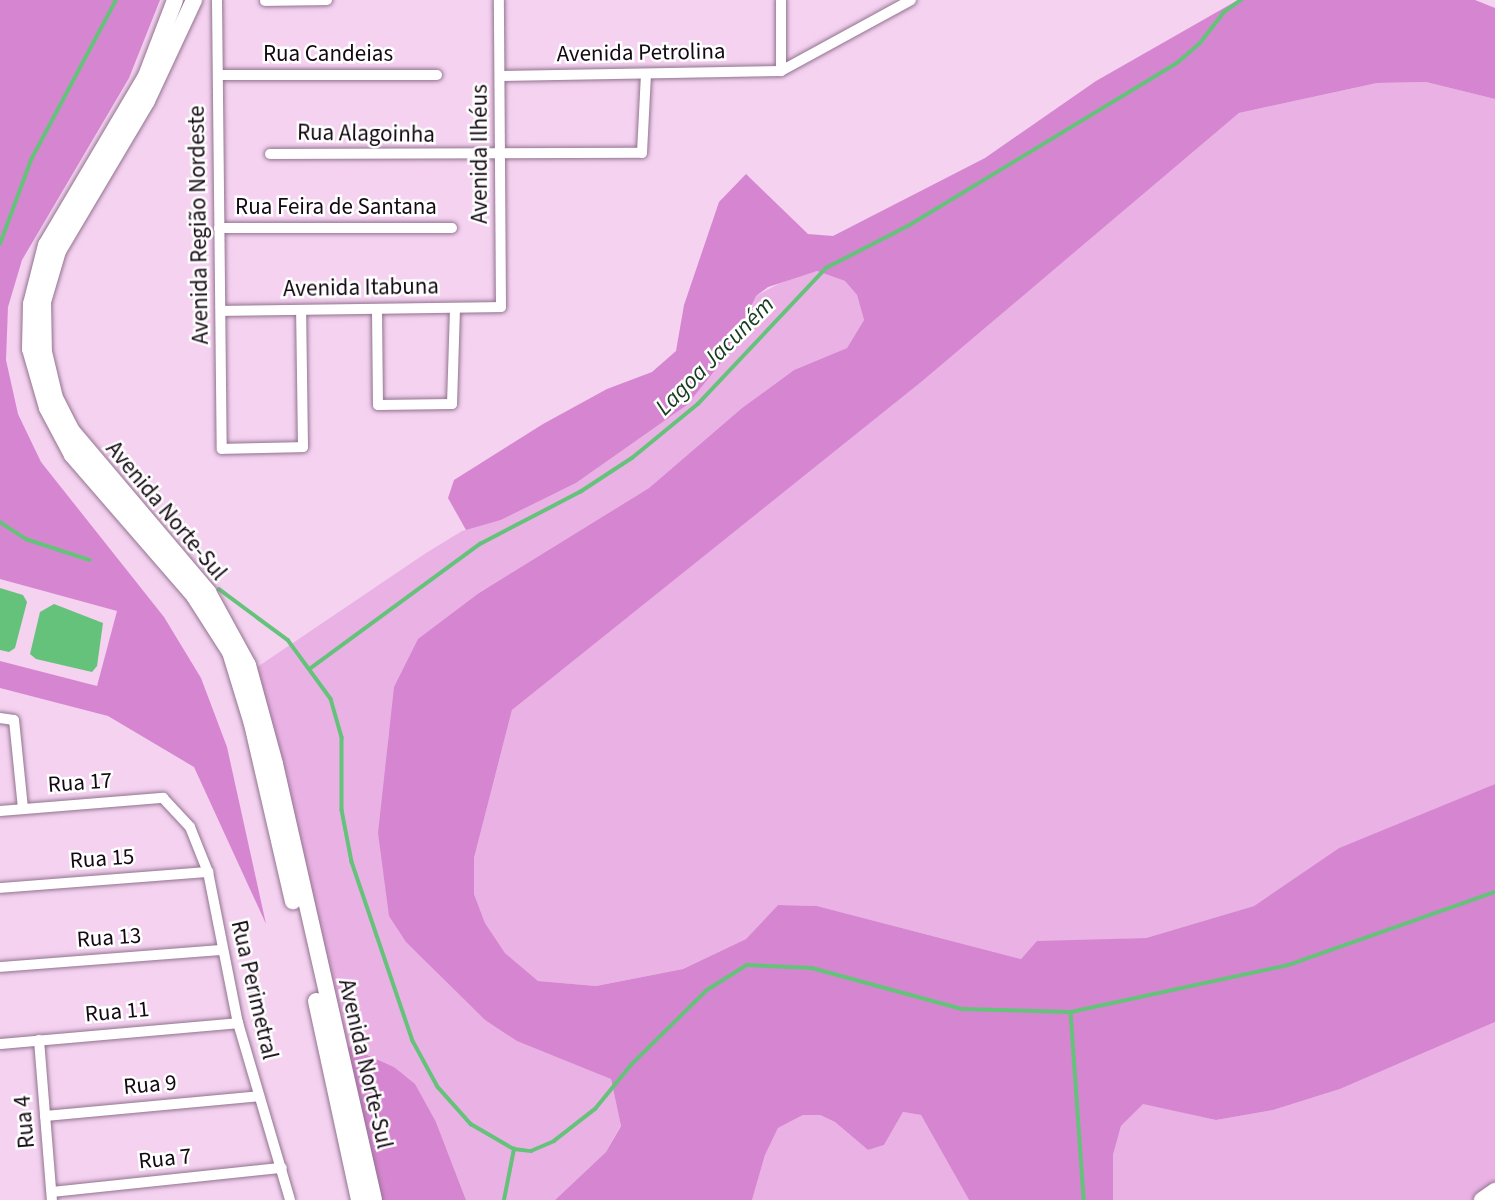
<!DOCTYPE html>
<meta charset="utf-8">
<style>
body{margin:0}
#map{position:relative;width:1495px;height:1200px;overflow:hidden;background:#f4d2f0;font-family:"Source Sans 3",sans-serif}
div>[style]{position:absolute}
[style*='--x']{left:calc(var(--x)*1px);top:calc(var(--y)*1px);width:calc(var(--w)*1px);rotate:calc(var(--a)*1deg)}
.green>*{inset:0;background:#eab2e4}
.forest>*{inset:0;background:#d686d0}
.water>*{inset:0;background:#65c27a}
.stream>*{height:3.5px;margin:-1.75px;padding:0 1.75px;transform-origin:1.75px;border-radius:1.75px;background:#65c27a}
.roads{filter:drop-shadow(0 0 2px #92738f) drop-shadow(0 0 2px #92738f)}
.street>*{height:10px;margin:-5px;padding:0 5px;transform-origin:5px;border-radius:5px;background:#fff}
.secondary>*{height:16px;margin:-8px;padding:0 8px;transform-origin:8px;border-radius:8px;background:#fff}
span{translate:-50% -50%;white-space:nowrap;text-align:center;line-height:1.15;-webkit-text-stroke:5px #fff;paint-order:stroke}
.street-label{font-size:23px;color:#140913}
.water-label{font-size:24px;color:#153c1f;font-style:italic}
</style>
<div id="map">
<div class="green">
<i style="clip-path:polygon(1426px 82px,1495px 99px,1495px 784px,1339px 848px,1254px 906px,1146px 938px,1037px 942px,1021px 959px,817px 906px,778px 905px,746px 939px,683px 969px,596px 986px,538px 981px,505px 953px,485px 923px,474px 894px,474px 858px,512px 710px,920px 382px,1239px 113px,1377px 83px)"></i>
<i style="clip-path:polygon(817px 271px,845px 281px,857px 295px,864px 320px,847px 348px,794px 370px,742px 408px,649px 488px,479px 593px,389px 731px,386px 773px,435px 970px,485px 1020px,611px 1079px,621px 1125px,606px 1152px,555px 1200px,466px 1200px,436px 1122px,394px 1067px,343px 1044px,253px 670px,426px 553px,462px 531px,501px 520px,576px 483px,687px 405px,756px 296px,797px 274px)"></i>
<i style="clip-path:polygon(1495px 1022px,1495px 1200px,1113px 1200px,1113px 1155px,1121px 1126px,1143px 1103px,1216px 1120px,1273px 1110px,1340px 1089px)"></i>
<i style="clip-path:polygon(903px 1112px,921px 1115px,969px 1200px,752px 1200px,765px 1155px,778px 1128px,803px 1115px,820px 1115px,835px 1122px,868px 1150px,884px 1145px)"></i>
</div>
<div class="forest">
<i style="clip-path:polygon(0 0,160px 0,129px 78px,22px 260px,8px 307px,6px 360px,18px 414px,41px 462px,164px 617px,201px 678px,227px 747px,266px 924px,194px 767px,108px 716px,0 688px,0 661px,97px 686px,117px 611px,0 579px)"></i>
<i style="clip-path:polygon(1238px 0,1475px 0,1495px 8px,1495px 99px,1426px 82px,1377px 83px,1239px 113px,921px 382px,512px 710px,474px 858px,474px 894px,485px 923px,505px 953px,538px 981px,596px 986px,683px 969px,746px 939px,778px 905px,817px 906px,1021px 959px,1037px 941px,1146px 938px,1254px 906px,1339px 848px,1495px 784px,1495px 1022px,1340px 1089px,1273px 1110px,1216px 1120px,1143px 1104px,1121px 1126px,1113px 1155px,1113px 1200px,969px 1200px,921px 1115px,903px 1112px,884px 1145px,868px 1150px,835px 1122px,820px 1115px,803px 1115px,778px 1128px,765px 1155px,752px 1200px,555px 1200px,606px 1152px,621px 1126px,611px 1079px,517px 1041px,485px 1020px,406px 942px,389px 916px,378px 833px,394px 687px,418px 639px,479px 593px,649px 488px,742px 408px,794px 370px,847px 348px,864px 320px,857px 295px,845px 281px,817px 271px,768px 287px,756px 296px,728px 354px,687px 405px,576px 483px,501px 520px,466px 530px,448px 498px,454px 480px,543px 424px,607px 389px,652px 372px,676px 351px,684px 305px,719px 202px,746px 174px,808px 234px,833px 236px,985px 158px,1096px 81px)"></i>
<i style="clip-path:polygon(343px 1044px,394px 1067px,415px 1084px,436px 1122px,466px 1200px,379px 1200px)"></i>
</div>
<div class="water">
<i style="clip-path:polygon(0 588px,23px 595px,27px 602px,15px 648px,9px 652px,0 650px)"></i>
<i style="clip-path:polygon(54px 604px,103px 623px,97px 666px,92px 672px,36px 659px,30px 654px,40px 612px)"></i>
</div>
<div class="stream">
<i style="--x:0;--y:244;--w:90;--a:-69.7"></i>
<i style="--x:31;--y:160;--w:181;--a:-62"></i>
<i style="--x:0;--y:522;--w:31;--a:33"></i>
<i style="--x:26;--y:539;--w:67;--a:18.2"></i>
<i style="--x:219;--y:589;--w:86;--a:36.5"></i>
<i style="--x:288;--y:640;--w:73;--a:53.9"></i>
<i style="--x:331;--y:699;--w:40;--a:74"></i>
<i style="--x:342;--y:737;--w:73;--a:90"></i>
<i style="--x:342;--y:810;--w:53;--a:79.1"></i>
<i style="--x:352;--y:862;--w:189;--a:71.2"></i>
<i style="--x:413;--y:1041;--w:52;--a:61.5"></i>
<i style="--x:438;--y:1087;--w:50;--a:48.3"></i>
<i style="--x:471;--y:1124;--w:50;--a:30.2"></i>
<i style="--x:514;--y:1149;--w:17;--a:7"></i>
<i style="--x:531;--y:1151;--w:25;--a:-23"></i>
<i style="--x:554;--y:1141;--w:52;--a:-38"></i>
<i style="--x:595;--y:1109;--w:57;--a:-50.7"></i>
<i style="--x:631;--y:1065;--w:107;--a:-44.6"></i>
<i style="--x:707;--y:990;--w:47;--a:-32"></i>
<i style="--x:747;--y:965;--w:65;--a:2.6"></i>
<i style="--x:812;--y:968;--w:156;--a:15.3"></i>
<i style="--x:962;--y:1009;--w:109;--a:1.6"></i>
<i style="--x:1071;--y:1012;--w:223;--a:-12.2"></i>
<i style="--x:1289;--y:965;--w:219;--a:-19.5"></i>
<i style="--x:311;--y:668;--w:210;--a:-36.3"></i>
<i style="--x:480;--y:544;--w:113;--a:-27.5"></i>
<i style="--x:580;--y:492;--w:62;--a:-33.2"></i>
<i style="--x:632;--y:458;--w:85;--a:-39.3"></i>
<i style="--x:698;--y:404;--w:187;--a:-46.7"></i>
<i style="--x:826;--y:268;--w:92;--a:-27.1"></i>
<i style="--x:908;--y:226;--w:315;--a:-31.2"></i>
<i style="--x:1177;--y:63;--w:30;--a:-41"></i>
<i style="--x:1200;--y:43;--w:39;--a:-52"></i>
<i style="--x:1224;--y:12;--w:21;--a:-35"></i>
<i style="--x:1071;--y:1012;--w:188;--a:86"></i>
<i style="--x:504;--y:1200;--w:52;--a:-78.9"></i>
</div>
<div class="roads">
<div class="street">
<i style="--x:217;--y:0;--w:449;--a:89.4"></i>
<i style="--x:222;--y:449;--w:81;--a:-1.4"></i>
<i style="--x:303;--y:447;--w:137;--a:-90.8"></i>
<i style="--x:781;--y:0;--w:71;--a:90"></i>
<i style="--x:265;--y:1;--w:62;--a:-0.9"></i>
<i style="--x:219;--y:75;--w:218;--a:0"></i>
<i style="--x:501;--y:76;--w:280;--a:-1"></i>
<i style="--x:781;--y:71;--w:148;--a:-28.6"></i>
<i style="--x:270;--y:154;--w:372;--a:-0.2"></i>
<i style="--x:642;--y:153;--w:79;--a:-87.1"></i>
<i style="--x:219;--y:228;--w:233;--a:0"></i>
<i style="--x:221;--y:311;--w:280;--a:-0.8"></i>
<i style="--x:501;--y:307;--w:307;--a:-90.4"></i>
<i style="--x:377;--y:311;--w:94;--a:89.4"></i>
<i style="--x:378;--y:405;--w:74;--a:-0.8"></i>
<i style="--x:452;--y:404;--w:96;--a:-88.2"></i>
<i style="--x:0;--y:718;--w:14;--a:8"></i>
<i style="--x:14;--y:720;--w:88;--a:84.2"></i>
<i style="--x:0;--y:811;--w:164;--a:-4.6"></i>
<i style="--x:163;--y:798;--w:40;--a:47"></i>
<i style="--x:190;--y:827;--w:48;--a:68.2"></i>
<i style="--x:208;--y:872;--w:154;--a:78.8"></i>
<i style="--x:238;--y:1023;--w:184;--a:73.6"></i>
<i style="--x:0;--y:888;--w:209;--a:-4.4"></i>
<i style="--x:0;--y:967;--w:223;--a:-4.4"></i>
<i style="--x:39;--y:1040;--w:161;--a:85.4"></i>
<i style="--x:0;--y:1044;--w:239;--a:-5"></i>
<i style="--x:45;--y:1116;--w:215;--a:-5.3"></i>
<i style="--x:52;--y:1192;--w:231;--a:-6"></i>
</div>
<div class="secondary">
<i style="--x:175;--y:0;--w:81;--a:110.9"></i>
<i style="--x:146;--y:76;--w:196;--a:120.6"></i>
<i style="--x:46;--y:245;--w:61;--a:104.3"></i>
<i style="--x:31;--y:304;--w:45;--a:91.3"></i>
<i style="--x:30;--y:349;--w:61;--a:73.9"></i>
<i style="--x:47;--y:408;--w:53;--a:62"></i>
<i style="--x:72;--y:455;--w:186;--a:49.1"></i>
<i style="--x:194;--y:596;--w:67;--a:57.3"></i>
<i style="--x:230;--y:652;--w:75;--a:73"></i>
<i style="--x:252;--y:724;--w:182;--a:77"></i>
<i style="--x:194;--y:0;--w:111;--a:115"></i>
<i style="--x:147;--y:101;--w:174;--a:120.7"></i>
<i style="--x:58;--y:251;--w:53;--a:106.4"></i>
<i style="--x:43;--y:302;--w:50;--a:88.9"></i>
<i style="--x:44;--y:352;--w:47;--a:76.6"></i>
<i style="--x:55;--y:398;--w:37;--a:63"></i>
<i style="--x:72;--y:431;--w:211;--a:49.8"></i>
<i style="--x:208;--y:592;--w:83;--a:61.3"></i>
<i style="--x:248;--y:665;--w:103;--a:74.7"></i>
<i style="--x:275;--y:764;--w:447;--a:77.2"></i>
<i style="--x:316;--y:1001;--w:204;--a:77.8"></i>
<i style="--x:1482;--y:1200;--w:16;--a:-35"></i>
</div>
</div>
<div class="street-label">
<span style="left:641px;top:53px;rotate:-1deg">Avenida Petrolina</span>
<span style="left:328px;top:54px">Rua Candeias</span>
<span style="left:366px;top:134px;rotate:1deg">Rua Alagoinha</span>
<span style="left:480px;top:154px;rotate:-90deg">Avenida Ilhéus</span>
<span style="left:336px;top:207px">Rua Feira de Santana</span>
<span style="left:199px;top:225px;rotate:-91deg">Avenida Região Nordeste</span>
<span style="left:361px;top:288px;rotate:-1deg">Avenida Itabuna</span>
<span style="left:166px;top:511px;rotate:50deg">Avenida Norte-Sul</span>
<span style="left:80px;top:783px;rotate:-4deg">Rua 17</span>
<span style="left:102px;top:859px;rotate:-4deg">Rua 15</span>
<span style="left:109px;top:938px;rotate:-4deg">Rua 13</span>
<span style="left:254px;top:990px;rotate:77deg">Rua Perimetral</span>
<span style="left:117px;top:1012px;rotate:-5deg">Rua 11</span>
<span style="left:365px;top:1064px;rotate:77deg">Avenida Norte-Sul</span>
<span style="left:150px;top:1085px;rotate:-5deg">Rua 9</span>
<span style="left:25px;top:1122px;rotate:-95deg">Rua 4</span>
<span style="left:165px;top:1159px;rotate:-6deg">Rua 7</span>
</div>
<div class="water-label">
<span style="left:715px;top:356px;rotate:-45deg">Lagoa Jacuném</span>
</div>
</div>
